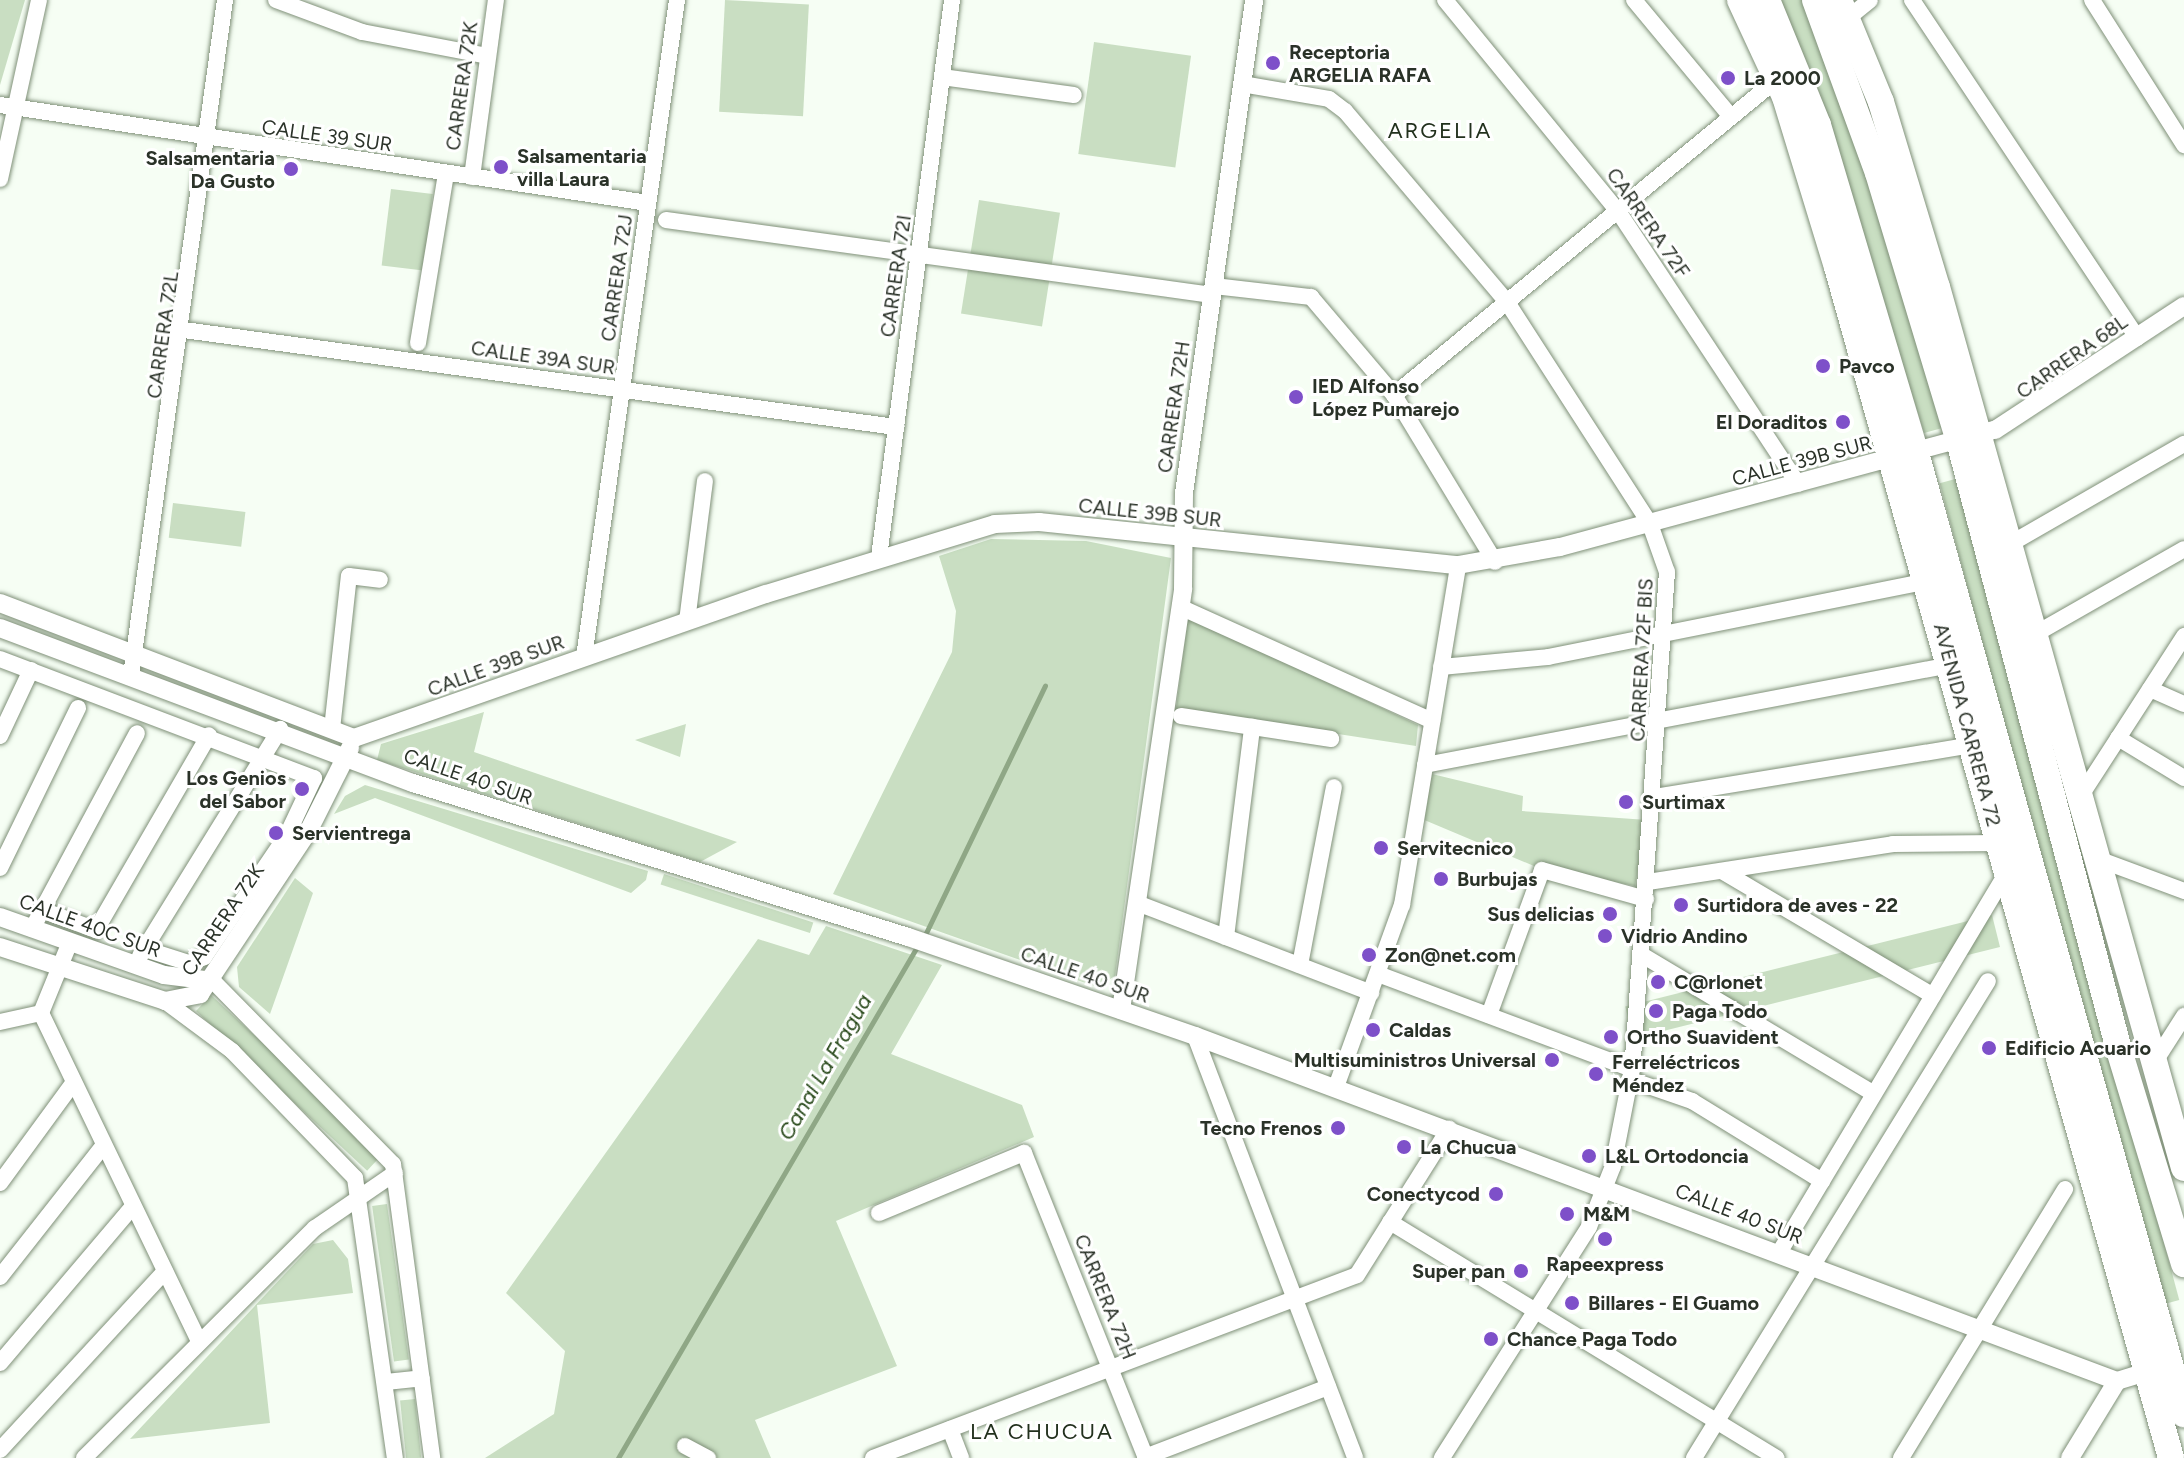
<!DOCTYPE html>
<meta charset="utf-8">
<style>
body{margin:0}
#map{position:relative;width:2184px;height:1458px;overflow:hidden;background:#f6fef4;font-family:Figtree,sans-serif}
div>[style]{position:absolute}
[style*='--x']{left:calc(var(--x)*1px);top:calc(var(--y)*1px);width:calc(var(--w)*1px);rotate:calc(var(--a)*1deg)}
.green>*{inset:0;background:#c9dec2;transform-origin:0 0}
.stream>*{height:5px;margin:-2.5px;padding:0 2.5px;transform-origin:2.5px;border-radius:2.5px;background:#8fa786}
.roads{filter:drop-shadow(0 0 2px #7f9078) drop-shadow(0 0 2px #7f9078)}
.minor>*{height:16px;margin:-8px;padding:0 8px;transform-origin:8px;border-radius:8px;background:#fff}
.tertiary>*{height:18px;margin:-9px;padding:0 9px;transform-origin:9px;border-radius:9px;background:#fff}
.trunk>*{height:26px;margin:-13px;padding:0 13px;transform-origin:13px;border-radius:13px;background:#fff}
.dots>*{width:22px;height:22px;translate:-50% -50%;box-sizing:border-box;border:4px solid #fff;border-radius:50%}
span{translate:-50% -50%;white-space:nowrap;text-align:center;line-height:1.15;-webkit-text-stroke:6px #fff;paint-order:stroke}
.poi-label{font-size:20px;color:#2a3228;font-weight:700}
.left{translate:0 -50%;text-align:left}
.right{translate:-100% -50%;text-align:right}
.street-label{font-size:20px;color:#2a3228}
.neighbourhood-label{font-size:22px;color:#22311d;letter-spacing:2px}
.water-label{font-size:22px;color:#28491a;font-style:italic}
</style>
<div id="map">
<div class="green">
<i style="clip-path:polygon(0 0,25px 0,0 85px)"></i>
<i style="left:725px;top:0;width:84px;height:112px;rotate:3deg"></i>
<i style="clip-path:polygon(1780px 0,1807px 0,1815px 14px,1946px 427px,1924px 433px,1817px 86px)"></i>
<i style="left:1094px;top:42px;width:98px;height:113px;rotate:8deg"></i>
<i style="left:391px;top:189px;width:42px;height:77px;rotate:7deg"></i>
<i style="left:979px;top:200px;width:82px;height:115px;rotate:9deg"></i>
<i style="left:1959px;top:478px;width:851px;height:20px;rotate:75deg"></i>
<i style="left:173px;top:503px;width:73px;height:35px;rotate:7deg"></i>
<i style="clip-path:polygon(991px 539px,1086px 541px,1171px 558px,1115px 976px,1097px 987px,833px 894px,952px 652px,956px 611px,939px 556px)"></i>
<i style="clip-path:polygon(1188px 617px,1418px 725px,1416px 746px,1176px 709px)"></i>
<i style="clip-path:polygon(484px 712px,474px 752px,737px 842px,700px 862px,377px 760px,381px 744px)"></i>
<i style="clip-path:polygon(686px 724px,680px 757px,635px 740px)"></i>
<i style="clip-path:polygon(1432px 774px,1523px 796px,1522px 811px,1647px 820px,1635px 886px,1534px 866px,1422px 819px)"></i>
<i style="clip-path:polygon(365px 785px,648px 871px,646px 880px,631px 893px,375px 798px,334px 814px,345px 796px)"></i>
<i style="left:664px;top:874px;width:157px;height:11px;rotate:18deg"></i>
<i style="clip-path:polygon(295px 878px,313px 893px,270px 1014px,239px 987px,237px 967px)"></i>
<i style="left:1992px;top:915px;width:33px;height:378px;rotate:76deg"></i>
<i style="clip-path:polygon(826px 926px,942px 965px,891px 1054px,1022px 1105px,1034px 1137px,836px 1221px,897px 1366px,755px 1420px,771px 1458px,485px 1458px,554px 1414px,565px 1351px,506px 1293px,758px 939px,809px 955px)"></i>
<i style="left:211px;top:995px;width:234px;height:22px;rotate:43deg"></i>
<i style="left:387px;top:1204px;width:157px;height:15px;rotate:82deg"></i>
<i style="clip-path:polygon(333px 1240px,348px 1259px,353px 1293px,257px 1305px,270px 1423px,130px 1439px,313px 1244px)"></i>
<i style="left:415px;top:1399px;width:59px;height:15px;rotate:84deg"></i>
</div>
<div class="stream">
<i style="--x:924;--y:937;--w:279;--a:-64.3"></i>
<i style="--x:618;--y:1458;--w:594;--a:-59.68"></i>
</div>
<div class="roads">
<div class="minor">
<i style="--x:276;--y:0;--w:92;--a:20.4"></i>
<i style="--x:362;--y:32;--w:128;--a:10.8"></i>
<i style="--x:1445;--y:0;--w:273;--a:50.7"></i>
<i style="--x:1618;--y:211;--w:327;--a:56.6"></i>
<i style="--x:1634;--y:0;--w:152;--a:50.3"></i>
<i style="--x:1912;--y:0;--w:406;--a:56.3"></i>
<i style="--x:2092;--y:0;--w:172;--a:57.6"></i>
<i style="--x:1848;--y:18;--w:28;--a:-39"></i>
<i style="--x:942;--y:77;--w:133;--a:7.8"></i>
<i style="--x:1242;--y:84;--w:88;--a:9.8"></i>
<i style="--x:1329;--y:99;--w:20;--a:37"></i>
<i style="--x:1345;--y:111;--w:250;--a:49.7"></i>
<i style="--x:1507;--y:302;--w:264;--a:57.2"></i>
<i style="--x:1650;--y:524;--w:51;--a:70.5"></i>
<i style="--x:1667;--y:572;--w:498;--a:94"></i>
<i style="--x:1632;--y:1069;--w:99;--a:101.1"></i>
<i style="--x:1613;--y:1166;--w:66;--a:111.5"></i>
<i style="--x:1589;--y:1227;--w:274;--a:122.5"></i>
<i style="--x:0;--y:105;--w:655;--a:8.6"></i>
<i style="--x:472;--y:177;--w:179;--a:-82.3"></i>
<i style="--x:0;--y:179;--w:183;--a:-77.7"></i>
<i style="--x:666;--y:220;--w:551;--a:7.82"></i>
<i style="--x:1214;--y:286;--w:98;--a:6.5"></i>
<i style="--x:1311;--y:297;--w:128;--a:49.7"></i>
<i style="--x:1394;--y:395;--w:195;--a:58.8"></i>
<i style="--x:184;--y:330;--w:719;--a:7.76"></i>
<i style="--x:418;--y:343;--w:172;--a:-80.6"></i>
<i style="--x:1394;--y:395;--w:497;--a:-39.5"></i>
<i style="--x:2010;--y:544;--w:201;--a:-29.9"></i>
<i style="--x:879;--y:557;--w:562;--a:-82.53"></i>
<i style="--x:1180;--y:607;--w:277;--a:24.3"></i>
<i style="--x:687;--y:621;--w:141;--a:-82.7"></i>
<i style="--x:2037;--y:633;--w:169;--a:-29.7"></i>
<i style="--x:584;--y:657;--w:664;--a:-81.94"></i>
<i style="--x:0;--y:659;--w:336;--a:20.8"></i>
<i style="--x:314;--y:778;--w:63;--a:115.3"></i>
<i style="--x:287;--y:835;--w:148;--a:124.2"></i>
<i style="--x:204;--y:957;--w:16;--a:158"></i>
<i style="--x:189;--y:963;--w:46;--a:-162.3"></i>
<i style="--x:1441;--y:667;--w:107;--a:-5.3"></i>
<i style="--x:1548;--y:657;--w:389;--a:-11.3"></i>
<i style="--x:131;--y:675;--w:682;--a:-82.07"></i>
<i style="--x:2150;--y:689;--w:37;--a:24"></i>
<i style="--x:1181;--y:716;--w:152;--a:8.7"></i>
<i style="--x:332;--y:729;--w:154;--a:-83.7"></i>
<i style="--x:349;--y:576;--w:31;--a:7"></i>
<i style="--x:0;--y:736;--w:73;--a:-64.8"></i>
<i style="--x:2118;--y:738;--w:77;--a:31.2"></i>
<i style="--x:1425;--y:765;--w:534;--a:-10.78"></i>
<i style="--x:1655;--y:797;--w:322;--a:-9.3"></i>
<i style="--x:2080;--y:797;--w:192;--a:-57.1"></i>
<i style="--x:2098;--y:859;--w:92;--a:20.4"></i>
<i style="--x:0;--y:868;--w:178;--a:-64"></i>
<i style="--x:1722;--y:871;--w:245;--a:30.6"></i>
<i style="--x:1648;--y:882;--w:248;--a:-8.8"></i>
<i style="--x:1893;--y:844;--w:105;--a:-0.5"></i>
<i style="--x:1137;--y:903;--w:251;--a:21"></i>
<i style="--x:42;--y:910;--w:58;--a:20.3"></i>
<i style="--x:96;--y:930;--w:225;--a:-59.9"></i>
<i style="--x:32;--y:929;--w:222;--a:-61.8"></i>
<i style="--x:1226;--y:937;--w:212;--a:-82.9"></i>
<i style="--x:1642;--y:955;--w:270;--a:30.9"></i>
<i style="--x:140;--y:956;--w:267;--a:-58.3"></i>
<i style="--x:1300;--y:965;--w:181;--a:-79.2"></i>
<i style="--x:1378;--y:974;--w:271;--a:20.5"></i>
<i style="--x:213;--y:981;--w:257;--a:45.5"></i>
<i style="--x:393;--y:1164;--w:297;--a:82.4"></i>
<i style="--x:165;--y:1001;--w:84;--a:36.7"></i>
<i style="--x:232;--y:1051;--w:177;--a:45.9"></i>
<i style="--x:355;--y:1178;--w:283;--a:81.9"></i>
<i style="--x:41;--y:1013;--w:365;--a:64.3"></i>
<i style="--x:41;--y:1013;--w:77;--a:-67.8"></i>
<i style="--x:1489;--y:1015;--w:154;--a:-69.9"></i>
<i style="--x:1542;--y:870;--w:108;--a:15.6"></i>
<i style="--x:0;--y:1022;--w:42;--a:-12.4"></i>
<i style="--x:1195;--y:1036;--w:451;--a:69.2"></i>
<i style="--x:2154;--y:1063;--w:56;--a:-57.4"></i>
<i style="--x:1631;--y:1080;--w:65;--a:19"></i>
<i style="--x:1692;--y:1101;--w:153;--a:31.6"></i>
<i style="--x:1336;--y:1087;--w:194;--a:-70.1"></i>
<i style="--x:1402;--y:905;--w:345;--a:-80.6"></i>
<i style="--x:0;--y:1183;--w:125;--a:-53.8"></i>
<i style="--x:879;--y:1213;--w:157;--a:-22.5"></i>
<i style="--x:1024;--y:1153;--w:328;--a:68.2"></i>
<i style="--x:1390;--y:1222;--w:453;--a:31.4"></i>
<i style="--x:1779;--y:1253;--w:442;--a:-59.1"></i>
<i style="--x:0;--y:1277;--w:168;--a:-51.8"></i>
<i style="--x:0;--y:1363;--w:206;--a:-49.7"></i>
<i style="--x:386;--y:1382;--w:36;--a:-6"></i>
<i style="--x:950;--y:1429;--w:31;--a:69"></i>
<i style="--x:685;--y:1446;--w:26;--a:28"></i>
<i style="--x:0;--y:1450;--w:243;--a:-47.3"></i>
<i style="--x:1145;--y:1457;--w:196;--a:-20.9"></i>
<i style="--x:84;--y:1458;--w:326;--a:-44.9"></i>
<i style="--x:315;--y:1228;--w:97;--a:-34.5"></i>
<i style="--x:873;--y:1458;--w:517;--a:-20.71"></i>
<i style="--x:1357;--y:1275;--w:173;--a:-57.8"></i>
<i style="--x:1694;--y:1458;--w:560;--a:-58.35"></i>
<i style="--x:1901;--y:1458;--w:315;--a:-58.6"></i>
</div>
<div class="tertiary">
<i style="--x:0;--y:603;--w:379;--a:20.9"></i>
<i style="--x:0;--y:628;--w:441;--a:20.6"></i>
<i style="--x:413;--y:783;--w:518;--a:17.28"></i>
<i style="--x:908;--y:937;--w:304;--a:19"></i>
<i style="--x:1195;--y:1036;--w:984;--a:20.52"></i>
<i style="--x:2117;--y:1381;--w:31;--a:-17"></i>
<i style="--x:354;--y:738;--w:436;--a:-19.3"></i>
<i style="--x:766;--y:594;--w:239;--a:-17"></i>
<i style="--x:995;--y:524;--w:44;--a:-2.6"></i>
<i style="--x:1039;--y:522;--w:421;--a:5.9"></i>
<i style="--x:1458;--y:565;--w:104;--a:-10"></i>
<i style="--x:1560;--y:547;--w:450;--a:-15.1"></i>
<i style="--x:1995;--y:430;--w:226;--a:-33.3"></i>
<i style="--x:0;--y:917;--w:174;--a:19.5"></i>
<i style="--x:164;--y:975;--w:49;--a:7"></i>
<i style="--x:0;--y:947;--w:174;--a:18.1"></i>
<i style="--x:165;--y:1001;--w:36;--a:-11"></i>
<i style="--x:200;--y:994;--w:197;--a:-56.4"></i>
<i style="--x:309;--y:830;--w:92;--a:-63.4"></i>
<i style="--x:1121;--y:1010;--w:426;--a:-81.6"></i>
<i style="--x:1183;--y:589;--w:96;--a:-89.4"></i>
<i style="--x:1184;--y:493;--w:498;--a:-81.9"></i>
<i style="--x:2070;--y:1458;--w:90;--a:-58.6"></i>
</div>
<div class="trunk">
<i style="--x:1740;--y:0;--w:107;--a:65.1"></i>
<i style="--x:1785;--y:97;--w:178;--a:73"></i>
<i style="--x:1837;--y:267;--w:1237;--a:74.33"></i>
<i style="--x:1767;--y:0;--w:135;--a:67.8"></i>
<i style="--x:1818;--y:125;--w:342;--a:73.4"></i>
<i style="--x:1916;--y:453;--w:998;--a:74.42"></i>
<i style="--x:1815;--y:0;--w:184;--a:70"></i>
<i style="--x:1878;--y:173;--w:280;--a:73.2"></i>
<i style="--x:1959;--y:441;--w:630;--a:75.28"></i>
<i style="--x:2119;--y:1050;--w:224;--a:73.1"></i>
<i style="--x:1839;--y:0;--w:110;--a:67.6"></i>
<i style="--x:1881;--y:102;--w:193;--a:73.2"></i>
<i style="--x:1937;--y:287;--w:915;--a:74.34"></i>
</div>
</div>
<div class="dots">
<i style="left:1273px;top:63px;background:#7e50c9"></i>
<i style="left:1728px;top:78px;background:#7e50c9"></i>
<i style="left:501px;top:167px;background:#7e50c9"></i>
<i style="left:291px;top:169px;background:#7e50c9"></i>
<i style="left:1823px;top:366px;background:#7e50c9"></i>
<i style="left:1296px;top:397px;background:#7e50c9"></i>
<i style="left:1843px;top:422px;background:#7e50c9"></i>
<i style="left:302px;top:789px;background:#7e50c9"></i>
<i style="left:1626px;top:802px;background:#7e50c9"></i>
<i style="left:276px;top:833px;background:#7e50c9"></i>
<i style="left:1381px;top:848px;background:#7e50c9"></i>
<i style="left:1441px;top:879px;background:#7e50c9"></i>
<i style="left:1681px;top:905px;background:#7e50c9"></i>
<i style="left:1610px;top:914px;background:#7e50c9"></i>
<i style="left:1605px;top:936px;background:#7e50c9"></i>
<i style="left:1369px;top:955px;background:#7e50c9"></i>
<i style="left:1658px;top:982px;background:#7e50c9"></i>
<i style="left:1656px;top:1011px;background:#7e50c9"></i>
<i style="left:1373px;top:1030px;background:#7e50c9"></i>
<i style="left:1611px;top:1037px;background:#7e50c9"></i>
<i style="left:1989px;top:1048px;background:#7e50c9"></i>
<i style="left:1552px;top:1060px;background:#7e50c9"></i>
<i style="left:1596px;top:1074px;background:#7e50c9"></i>
<i style="left:1338px;top:1128px;background:#7e50c9"></i>
<i style="left:1404px;top:1147px;background:#7e50c9"></i>
<i style="left:1589px;top:1156px;background:#7e50c9"></i>
<i style="left:1496px;top:1194px;background:#7e50c9"></i>
<i style="left:1567px;top:1214px;background:#7e50c9"></i>
<i style="left:1605px;top:1239px;background:#7e50c9"></i>
<i style="left:1521px;top:1271px;background:#7e50c9"></i>
<i style="left:1572px;top:1303px;background:#7e50c9"></i>
<i style="left:1491px;top:1339px;background:#7e50c9"></i>
</div>
<div class="poi-label">
<span class="left" style="left:1289px;top:64px">Receptoria<br>ARGELIA RAFA</span>
<span class="left" style="left:1744px;top:78px">La 2000</span>
<span class="left" style="left:517px;top:168px">Salsamentaria<br>villa Laura</span>
<span class="right" style="left:275px;top:170px">Salsamentaria<br>Da Gusto</span>
<span class="left" style="left:1839px;top:366px">Pavco</span>
<span class="left" style="left:1312px;top:398px">IED Alfonso<br>López Pumarejo</span>
<span class="right" style="left:1827px;top:422px">El Doraditos</span>
<span class="right" style="left:286px;top:790px">Los Genios<br>del Sabor</span>
<span class="left" style="left:1642px;top:802px">Surtimax</span>
<span class="left" style="left:292px;top:833px">Servientrega</span>
<span class="left" style="left:1397px;top:848px">Servitecnico</span>
<span class="left" style="left:1457px;top:879px">Burbujas</span>
<span class="left" style="left:1697px;top:905px">Surtidora de aves - 22</span>
<span class="right" style="left:1594px;top:914px">Sus delicias</span>
<span class="left" style="left:1621px;top:936px">Vidrio Andino</span>
<span class="left" style="left:1385px;top:955px">Zon@net.com</span>
<span class="left" style="left:1674px;top:982px">C@rlonet</span>
<span class="left" style="left:1672px;top:1011px">Paga Todo</span>
<span class="left" style="left:1389px;top:1030px">Caldas</span>
<span class="left" style="left:1627px;top:1037px">Ortho Suavident</span>
<span class="left" style="left:2005px;top:1048px">Edificio Acuario</span>
<span class="right" style="left:1536px;top:1060px">Multisuministros Universal</span>
<span class="left" style="left:1612px;top:1074px">Ferreléctricos<br>Méndez</span>
<span class="right" style="left:1322px;top:1128px">Tecno Frenos</span>
<span class="left" style="left:1420px;top:1147px">La Chucua</span>
<span class="left" style="left:1605px;top:1156px">L&amp;L Ortodoncia</span>
<span class="right" style="left:1480px;top:1194px">Conectycod</span>
<span class="left" style="left:1583px;top:1214px">M&amp;M</span>
<span style="left:1605px;top:1264px">Rapeexpress</span>
<span class="right" style="left:1505px;top:1271px">Super pan</span>
<span class="left" style="left:1588px;top:1303px">Billares - El Guamo</span>
<span class="left" style="left:1507px;top:1339px">Chance Paga Todo</span>
</div>
<div class="street-label">
<span style="left:462px;top:86px;rotate:-82deg">CARRERA 72K</span>
<span style="left:327px;top:136px;rotate:8deg">CALLE 39 SUR</span>
<span style="left:1648px;top:223px;rotate:55deg">CARRERA 72F</span>
<span style="left:896px;top:276px;rotate:-82deg">CARRERA 72I</span>
<span style="left:617px;top:278px;rotate:-82deg">CARRERA 72J</span>
<span style="left:163px;top:335px;rotate:-82deg">CARRERA 72L</span>
<span style="left:2072px;top:357px;rotate:-35deg">CARRERA 68L</span>
<span style="left:543px;top:358px;rotate:8deg">CALLE 39A SUR</span>
<span style="left:1174px;top:407px;rotate:-82deg">CARRERA 72H</span>
<span style="left:1802px;top:461px;rotate:-15deg">CALLE 39B SUR</span>
<span style="left:1150px;top:513px;rotate:6deg">CALLE 39B SUR</span>
<span style="left:1642px;top:660px;rotate:-87deg">CARRERA 72F BIS</span>
<span style="left:496px;top:666px;rotate:-20deg">CALLE 39B SUR</span>
<span style="left:1967px;top:725px;rotate:75deg">AVENIDA CARRERA 72</span>
<span style="left:468px;top:777px;rotate:19deg">CALLE 40 SUR</span>
<span style="left:223px;top:920px;rotate:-56deg">CARRERA 72K</span>
<span style="left:90px;top:926px;rotate:20deg">CALLE 40C SUR</span>
<span style="left:1085px;top:975px;rotate:19deg">CALLE 40 SUR</span>
<span style="left:1739px;top:1214px;rotate:21deg">CALLE 40 SUR</span>
<span style="left:1105px;top:1297px;rotate:68deg">CARRERA 72H</span>
</div>
<div class="neighbourhood-label">
<span style="left:1440px;top:131px">ARGELIA</span>
<span style="left:1042px;top:1432px">LA CHUCUA</span>
</div>
<div class="water-label">
<span style="left:825px;top:1067px;rotate:-60deg">Canal La Fragua</span>
</div>
</div>
